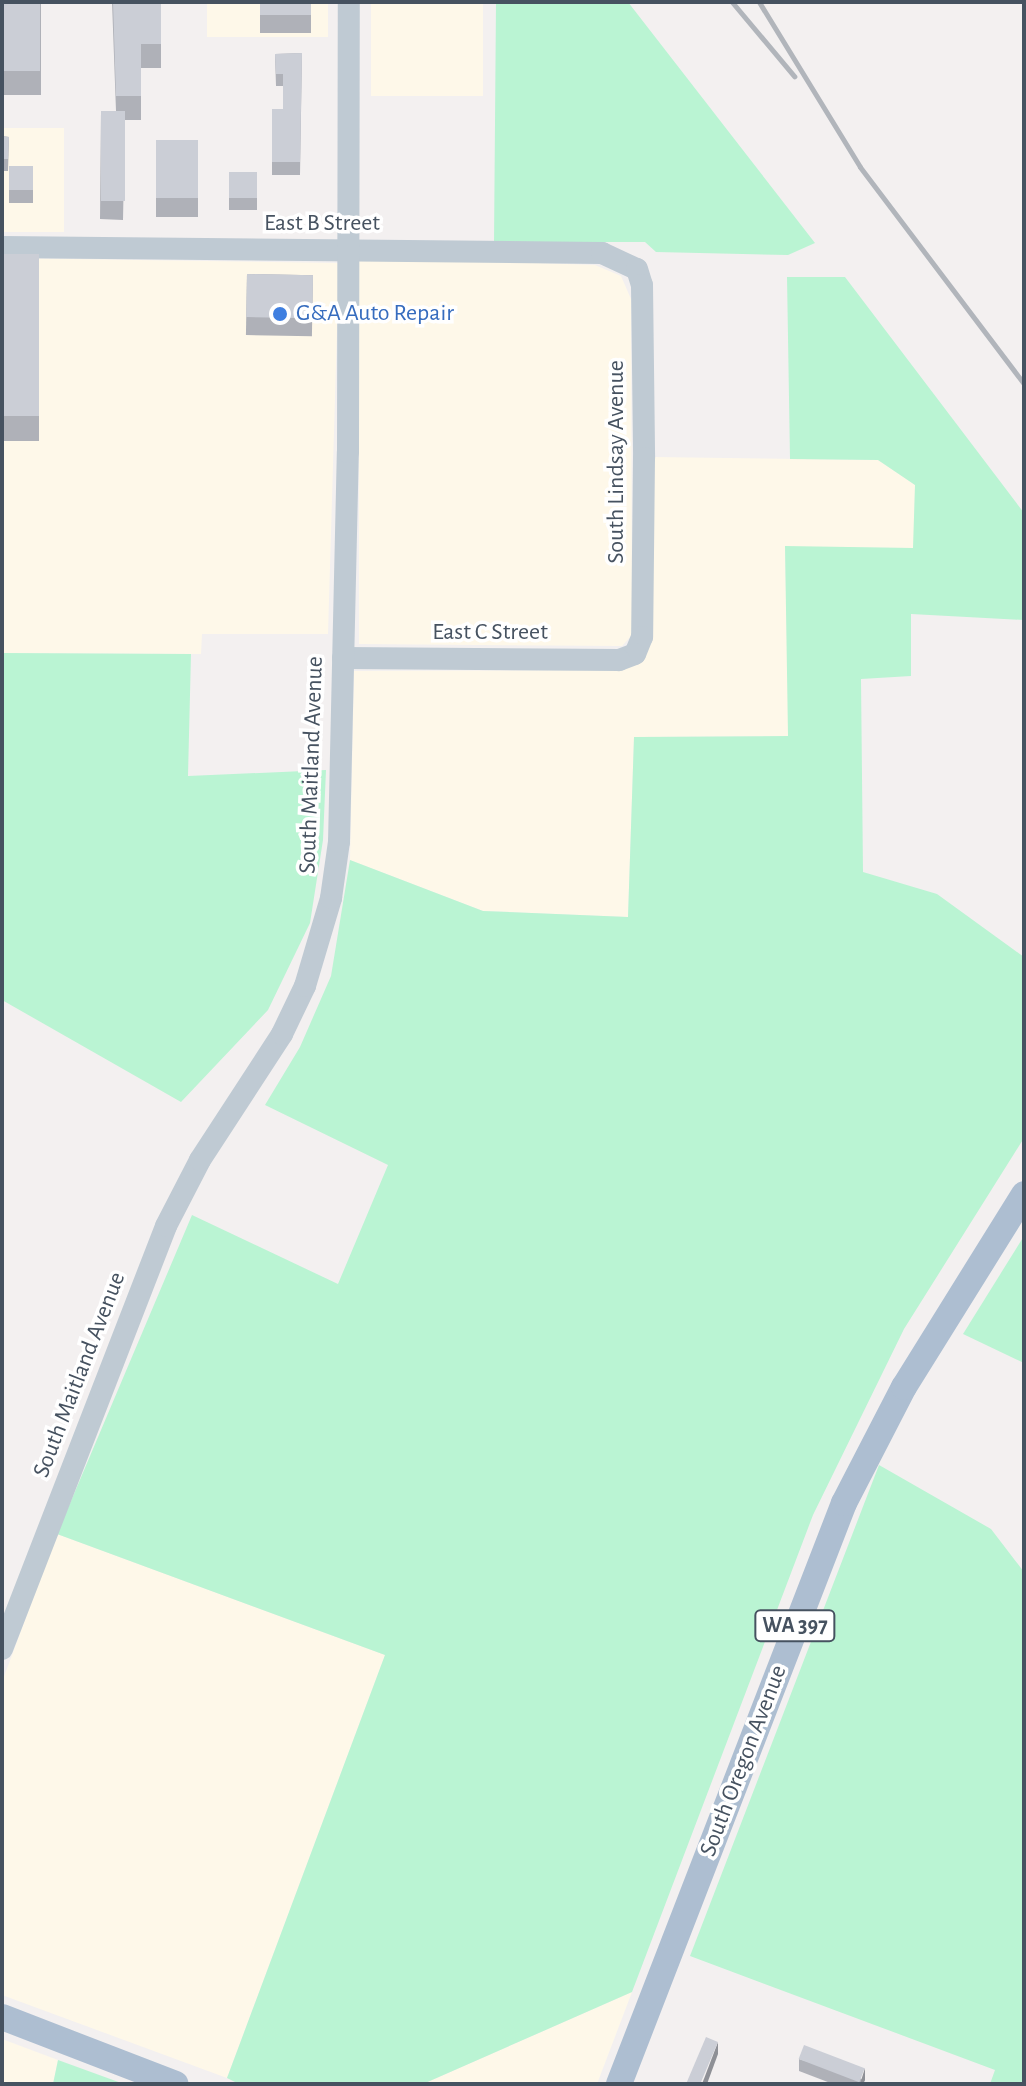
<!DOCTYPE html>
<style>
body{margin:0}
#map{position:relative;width:1026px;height:2086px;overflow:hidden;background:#f3f0f0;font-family:"Alegreya Sans",sans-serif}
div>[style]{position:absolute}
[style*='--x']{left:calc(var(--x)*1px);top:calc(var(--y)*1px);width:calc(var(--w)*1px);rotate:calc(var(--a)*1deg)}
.commercial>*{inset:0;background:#fef8e9;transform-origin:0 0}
.green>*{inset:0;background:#baf4d3}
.minor>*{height:22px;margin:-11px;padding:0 11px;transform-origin:11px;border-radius:11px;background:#bfcad3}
.major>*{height:26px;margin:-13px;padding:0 13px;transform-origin:13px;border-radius:13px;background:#adbed1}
.rail>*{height:5px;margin:-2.5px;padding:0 2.5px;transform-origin:2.5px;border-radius:2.5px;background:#b1b5bb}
.wall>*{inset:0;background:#afb1b8;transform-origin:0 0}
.shaded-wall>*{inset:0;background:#8e9096}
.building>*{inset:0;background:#cbced6;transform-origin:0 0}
.dots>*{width:22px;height:22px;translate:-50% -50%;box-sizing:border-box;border:4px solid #fff;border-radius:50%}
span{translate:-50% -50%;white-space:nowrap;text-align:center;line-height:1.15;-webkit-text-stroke:7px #fff;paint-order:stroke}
.shield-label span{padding:2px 6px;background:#fff;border:2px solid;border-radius:6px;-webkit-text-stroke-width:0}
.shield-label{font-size:22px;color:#465260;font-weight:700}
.street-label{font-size:24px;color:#465260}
.shop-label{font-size:24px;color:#366cbe}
.left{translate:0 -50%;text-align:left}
.frame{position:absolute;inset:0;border:4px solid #465260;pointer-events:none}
</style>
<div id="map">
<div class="commercial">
<i style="left:207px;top:2px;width:121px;height:35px"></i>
<i style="left:371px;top:2px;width:112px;height:94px"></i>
<i style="left:2px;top:128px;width:62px;height:104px"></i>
<i style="clip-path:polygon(359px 257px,595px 265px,621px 276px,631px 299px,632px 635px,622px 646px,359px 644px)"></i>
<i style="clip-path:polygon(2px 258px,339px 263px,328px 634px,202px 634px,201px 654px,2px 653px)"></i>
<i style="clip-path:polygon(653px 457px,878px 460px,915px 485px,914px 548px,785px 547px,789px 736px,634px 737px,628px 917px,483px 911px,350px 860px,354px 671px,617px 670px,643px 660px)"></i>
<i style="clip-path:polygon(57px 1534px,385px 1655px,227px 2078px,2px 1995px,2px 1682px)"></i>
<i style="clip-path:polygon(632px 1992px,597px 2084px,423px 2084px)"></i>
<i style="clip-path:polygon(2px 2039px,58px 2060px,53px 2084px,2px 2084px)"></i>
</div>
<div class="green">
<i style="clip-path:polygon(496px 2px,628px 2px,815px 243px,788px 255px,656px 252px,645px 242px,494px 242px)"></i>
<i style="clip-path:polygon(787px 277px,845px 277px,1024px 513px,1024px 620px,911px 614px,911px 676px,861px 679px,863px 872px,937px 894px,1024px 957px,1024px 1138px,904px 1329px,813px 1515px,632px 1992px,423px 2084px,239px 2084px,227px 2078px,385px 1655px,57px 1534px,192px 1215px,338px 1284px,388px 1165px,265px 1105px,300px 1047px,331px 976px,350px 860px,483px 911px,628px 917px,634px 737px,788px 736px,785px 546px,913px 548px,915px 485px,878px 460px,790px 459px)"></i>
<i style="clip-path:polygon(2px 653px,191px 654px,188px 776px,326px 770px,323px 840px,310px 923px,268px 1010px,181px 1102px,2px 1000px)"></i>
<i style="clip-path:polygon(1024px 1236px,1024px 1363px,963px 1334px)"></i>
<i style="clip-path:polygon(879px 1465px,991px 1529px,1024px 1572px,1024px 2084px,990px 2084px,995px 2070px,690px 1956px)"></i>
<i style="clip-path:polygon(58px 2060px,124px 2084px,53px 2084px)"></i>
</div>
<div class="minor">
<i style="--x:2;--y:247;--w:600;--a:0.57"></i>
<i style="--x:602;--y:253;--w:38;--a:25"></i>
<i style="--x:637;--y:269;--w:17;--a:73"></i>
<i style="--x:642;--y:285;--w:173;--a:89.3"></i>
<i style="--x:644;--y:458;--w:179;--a:90.6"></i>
<i style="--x:642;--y:637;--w:18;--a:112"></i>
<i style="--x:635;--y:654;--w:17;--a:159"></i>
<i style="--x:619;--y:660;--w:276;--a:-179.6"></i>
<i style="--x:2;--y:1649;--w:454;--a:-68.8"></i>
<i style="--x:166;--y:1226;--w:74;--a:-62.7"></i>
<i style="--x:200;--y:1160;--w:150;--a:-56.9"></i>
<i style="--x:282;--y:1034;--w:53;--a:-64.4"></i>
<i style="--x:305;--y:986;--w:92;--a:-73.5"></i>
<i style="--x:331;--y:898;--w:57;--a:-81.9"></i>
<i style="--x:339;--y:842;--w:390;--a:-88.7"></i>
<i style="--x:348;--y:452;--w:450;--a:-89.9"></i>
</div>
<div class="major">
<i style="--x:2;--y:2017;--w:186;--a:21.1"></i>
<i style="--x:619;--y:2084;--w:623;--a:-68.83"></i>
<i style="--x:844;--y:1503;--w:131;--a:-62.7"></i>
<i style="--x:904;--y:1387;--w:227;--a:-58.1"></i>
</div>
<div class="rail">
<i style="--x:732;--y:2;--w:97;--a:50"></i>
<i style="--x:759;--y:2;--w:193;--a:58.5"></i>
<i style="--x:860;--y:167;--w:272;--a:52.9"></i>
</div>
<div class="wall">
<i style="left:2px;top:2px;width:39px;height:93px"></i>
<i style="clip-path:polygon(112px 2px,161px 2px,161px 68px,141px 68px,141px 120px,125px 120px,123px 220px,100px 219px,101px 111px,116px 111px)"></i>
<i style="left:260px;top:2px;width:51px;height:31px"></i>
<i style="clip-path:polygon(302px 53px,300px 175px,272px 175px,272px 109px,283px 109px,283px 86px,276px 86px,275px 54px)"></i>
<i style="clip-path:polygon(2px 136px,9px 137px,8px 171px,2px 171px)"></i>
<i style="left:156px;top:140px;width:42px;height:77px"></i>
<i style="left:9px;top:166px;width:24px;height:37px"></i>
<i style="left:229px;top:172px;width:28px;height:38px"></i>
<i style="left:2px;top:254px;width:37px;height:187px"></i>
<i style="left:247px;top:274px;width:66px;height:61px;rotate:1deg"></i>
<i style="clip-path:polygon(799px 2059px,865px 2080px,863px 2084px,833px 2084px,799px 2071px)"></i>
</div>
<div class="shaded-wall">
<i style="clip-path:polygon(718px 2042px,718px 2054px,707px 2084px,702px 2084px)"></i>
<i style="clip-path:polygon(865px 2068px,865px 2080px,863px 2084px,860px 2084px)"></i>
</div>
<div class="building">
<i style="left:2px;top:2px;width:38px;height:69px"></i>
<i style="clip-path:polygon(113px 2px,161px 2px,161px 44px,141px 44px,141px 96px,116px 96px)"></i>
<i style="left:260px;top:2px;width:51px;height:13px"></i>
<i style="clip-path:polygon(302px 53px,300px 162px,272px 162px,272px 109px,283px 109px,283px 74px,276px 74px,275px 54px)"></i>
<i style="left:101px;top:111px;width:24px;height:90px"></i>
<i style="clip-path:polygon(2px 136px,9px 137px,8px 159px,2px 159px)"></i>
<i style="left:156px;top:140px;width:42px;height:58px"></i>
<i style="left:9px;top:166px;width:24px;height:24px"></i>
<i style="left:229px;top:172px;width:28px;height:26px"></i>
<i style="left:2px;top:254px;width:37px;height:162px"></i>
<i style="left:247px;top:274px;width:66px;height:43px;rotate:1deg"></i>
<i style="left:706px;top:2037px;width:13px;height:50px;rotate:23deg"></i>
<i style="left:804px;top:2045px;width:65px;height:15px;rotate:21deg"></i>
</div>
<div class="dots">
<i style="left:280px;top:314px;background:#3f7fe0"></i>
</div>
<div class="shield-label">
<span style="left:795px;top:1626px">WA 397</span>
</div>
<div class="street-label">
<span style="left:322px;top:224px">East B Street</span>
<span style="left:617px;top:462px;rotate:-90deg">South Lindsay Avenue</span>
<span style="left:490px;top:633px">East C Street</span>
<span style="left:312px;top:765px;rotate:-88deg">South Maitland Avenue</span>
<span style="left:80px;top:1375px;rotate:-69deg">South Maitland Avenue</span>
<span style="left:744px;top:1761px;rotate:-69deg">South Oregon Avenue</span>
</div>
<div class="shop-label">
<span class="left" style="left:296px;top:314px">G&amp;A Auto Repair</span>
</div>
<div class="frame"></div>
</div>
